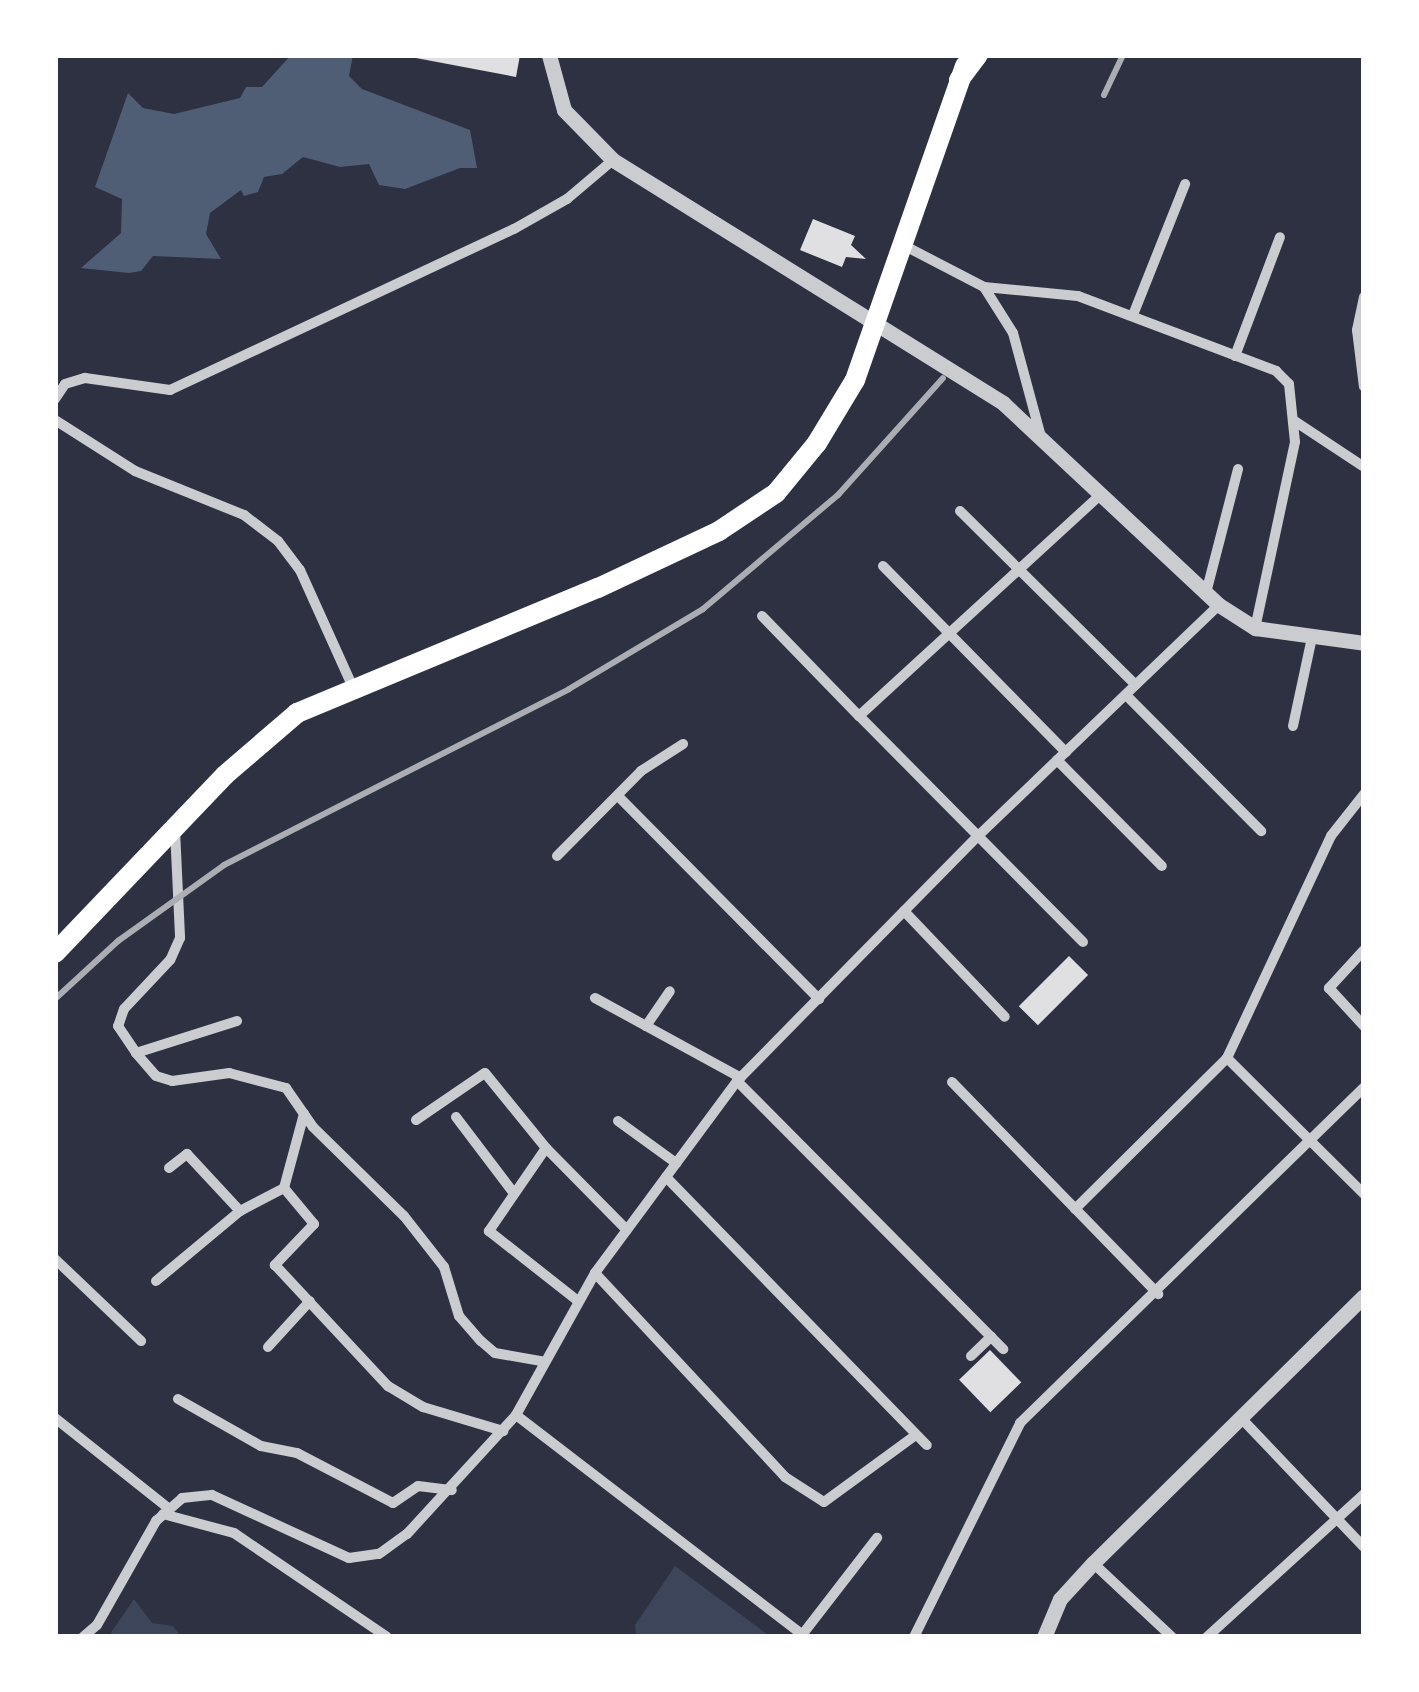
<!DOCTYPE html>
<style>
body{margin:0}
#map{position:relative;width:1419px;height:1692px;overflow:hidden;background:#2d3142;font-family:Rubik,sans-serif}
div>[style]{position:absolute}
[style*='--x']{left:calc(var(--x)*1px);top:calc(var(--y)*1px);width:calc(var(--w)*1px);rotate:calc(var(--a)*1deg)}
.green>*{inset:0;background:#3c4559}
.water>*{inset:0;background:#4f5d75}
.building>*{inset:0;background:#e0e0e3;transform-origin:0 0}
.minor>*{height:10px;margin:-5px;padding:0 5px;transform-origin:5px;border-radius:5px;background:#caccd0}
.tertiary>*{height:15px;margin:-7.5px;padding:0 7.5px;transform-origin:7.5px;border-radius:7.5px;background:#caccd0}
.primary>*{height:20px;margin:-10px;padding:0 10px;transform-origin:10px;border-radius:10px;background:#fff}
.trunk>*{height:20px;margin:-10px;padding:0 10px;transform-origin:10px;border-radius:10px;background:#fff}
.rail>*{height:6px;margin:-3px;padding:0 3px;transform-origin:3px;border-radius:3px;background:#abadb3}
span{translate:-50% -50%;white-space:nowrap;text-align:center;line-height:1.15;-webkit-text-stroke:10px #fff;paint-order:stroke}
.frame{position:absolute;inset:0;border:58px solid #fff;pointer-events:none}
</style>
<div id="map">
<div class="green">
<i style="clip-path:polygon(675px 1566px,771px 1637px,636px 1637px,635px 1625px)"></i>
<i style="clip-path:polygon(134px 1599px,152px 1623px,173px 1626px,181px 1637px,108px 1637px)"></i>
</div>
<div class="water">
<i style="clip-path:polygon(291px 55px,353px 55px,349px 76px,362px 89px,470px 130px,477px 168px,460px 168px,405px 189px,379px 185px,369px 164px,340px 167px,303px 157px,282px 174px,264px 177px,258px 192px,244px 196px,241px 190px,210px 213px,206px 234px,221px 259px,153px 256px,141px 271px,129px 273px,81px 268px,121px 233px,122px 199px,95px 187px,128px 93px,143px 108px,174px 114px,240px 98px,246px 87px,262px 87px)"></i>
</div>
<div class="building">
<i style="clip-path:polygon(400px 55px,520px 55px,516px 77px)"></i>
<i style="clip-path:polygon(813px 219px,855px 236px,851px 245px,866px 259px,846px 257px,842px 267px,800px 250px)"></i>
<i style="left:1069px;top:956px;width:27px;height:71px;rotate:45deg"></i>
<i style="left:990px;top:1350px;width:45px;height:43px;rotate:46deg"></i>
</div>
<div class="minor">
<i style="--x:905;--y:246;--w:89;--a:27.4"></i>
<i style="--x:984;--y:287;--w:54;--a:57.8"></i>
<i style="--x:1013;--y:333;--w:108;--a:74.9"></i>
<i style="--x:984;--y:287;--w:94;--a:5.5"></i>
<i style="--x:1078;--y:296;--w:212;--a:20.7"></i>
<i style="--x:1276;--y:371;--w:18;--a:45"></i>
<i style="--x:1289;--y:384;--w:58;--a:84.1"></i>
<i style="--x:1295;--y:442;--w:190;--a:102.1"></i>
<i style="--x:1364;--y:297;--w:34;--a:102"></i>
<i style="--x:1357;--y:330;--w:57;--a:83"></i>
<i style="--x:1133;--y:315;--w:141;--a:-68.3"></i>
<i style="--x:1235;--y:356;--w:127;--a:-69.3"></i>
<i style="--x:55;--y:399;--w:18;--a:-56"></i>
<i style="--x:65;--y:384;--w:21;--a:-17"></i>
<i style="--x:85;--y:378;--w:86;--a:8"></i>
<i style="--x:170;--y:390;--w:380;--a:-25.1"></i>
<i style="--x:514;--y:229;--w:61;--a:-29.5"></i>
<i style="--x:567;--y:199;--w:60;--a:-40.3"></i>
<i style="--x:55;--y:420;--w:95;--a:32.5"></i>
<i style="--x:135;--y:471;--w:118;--a:22"></i>
<i style="--x:244;--y:515;--w:43;--a:37.4"></i>
<i style="--x:278;--y:541;--w:36;--a:53"></i>
<i style="--x:300;--y:570;--w:126;--a:65.7"></i>
<i style="--x:1293;--y:420;--w:85;--a:33.5"></i>
<i style="--x:960;--y:511;--w:247;--a:44.7"></i>
<i style="--x:883;--y:566;--w:261;--a:45.5"></i>
<i style="--x:1206;--y:593;--w:128;--a:-75.5"></i>
<i style="--x:762;--y:616;--w:139;--a:45.9"></i>
<i style="--x:1126;--y:695;--w:192;--a:45.2"></i>
<i style="--x:1293;--y:726;--w:91;--a:-77.9"></i>
<i style="--x:1057;--y:760;--w:149;--a:45.3"></i>
<i style="--x:1364;--y:794;--w:53;--a:128.2"></i>
<i style="--x:1331;--y:836;--w:245;--a:115.1"></i>
<i style="--x:1227;--y:1058;--w:193;--a:44.8"></i>
<i style="--x:618;--y:796;--w:286;--a:45.3"></i>
<i style="--x:175;--y:830;--w:108;--a:87.3"></i>
<i style="--x:180;--y:938;--w:24;--a:114"></i>
<i style="--x:170;--y:960;--w:67;--a:133.2"></i>
<i style="--x:124;--y:1009;--w:18;--a:109"></i>
<i style="--x:118;--y:1026;--w:32;--a:56"></i>
<i style="--x:136;--y:1053;--w:30;--a:49"></i>
<i style="--x:156;--y:1076;--w:17;--a:17"></i>
<i style="--x:172;--y:1081;--w:58;--a:-8"></i>
<i style="--x:229;--y:1073;--w:59;--a:14.7"></i>
<i style="--x:286;--y:1088;--w:47;--a:55.3"></i>
<i style="--x:313;--y:1127;--w:127;--a:44.4"></i>
<i style="--x:404;--y:1216;--w:65;--a:51.9"></i>
<i style="--x:444;--y:1267;--w:51;--a:73"></i>
<i style="--x:459;--y:1316;--w:33;--a:49"></i>
<i style="--x:481;--y:1341;--w:18;--a:41"></i>
<i style="--x:495;--y:1353;--w:47;--a:9.9"></i>
<i style="--x:557;--y:856;--w:120;--a:-45.3"></i>
<i style="--x:641;--y:771;--w:50;--a:-32.7"></i>
<i style="--x:904;--y:911;--w:146;--a:46.4"></i>
<i style="--x:1083;--y:942;--w:318;--a:-134.7"></i>
<i style="--x:859;--y:716;--w:327;--a:-42.5"></i>
<i style="--x:1364;--y:950;--w:52;--a:132.6"></i>
<i style="--x:1329;--y:988;--w:52;--a:47.4"></i>
<i style="--x:595;--y:998;--w:166;--a:28.7"></i>
<i style="--x:646;--y:1026;--w:42;--a:-55.6"></i>
<i style="--x:136;--y:1053;--w:106;--a:-17.6"></i>
<i style="--x:737;--y:1081;--w:378;--a:45.2"></i>
<i style="--x:952;--y:1082;--w:296;--a:45.8"></i>
<i style="--x:456;--y:1117;--w:94;--a:52.8"></i>
<i style="--x:416;--y:1120;--w:83;--a:-34.3"></i>
<i style="--x:485;--y:1073;--w:97;--a:50.9"></i>
<i style="--x:546;--y:1148;--w:115;--a:45.4"></i>
<i style="--x:618;--y:1121;--w:72;--a:35.9"></i>
<i style="--x:546;--y:1148;--w:101;--a:124.5"></i>
<i style="--x:489;--y:1231;--w:113;--a:38.2"></i>
<i style="--x:169;--y:1168;--w:23;--a:-38"></i>
<i style="--x:187;--y:1154;--w:78;--a:47.1"></i>
<i style="--x:666;--y:1177;--w:374;--a:45.8"></i>
<i style="--x:284;--y:1188;--w:47;--a:50.2"></i>
<i style="--x:314;--y:1224;--w:57;--a:133.6"></i>
<i style="--x:275;--y:1265;--w:166;--a:47"></i>
<i style="--x:388;--y:1386;--w:41;--a:31"></i>
<i style="--x:423;--y:1407;--w:84;--a:16.7"></i>
<i style="--x:1075;--y:1209;--w:214;--a:-44.8"></i>
<i style="--x:55;--y:1259;--w:119;--a:43.6"></i>
<i style="--x:595;--y:1273;--w:279;--a:47"></i>
<i style="--x:785;--y:1477;--w:46;--a:32.7"></i>
<i style="--x:824;--y:1502;--w:114;--a:-36.1"></i>
<i style="--x:156;--y:1281;--w:109;--a:-39.8"></i>
<i style="--x:240;--y:1211;--w:50;--a:-27.6"></i>
<i style="--x:284;--y:1188;--w:77;--a:-74.9"></i>
<i style="--x:268;--y:1347;--w:62;--a:-47.6"></i>
<i style="--x:971;--y:1356;--w:28;--a:-44"></i>
<i style="--x:178;--y:1399;--w:95;--a:29.5"></i>
<i style="--x:261;--y:1446;--w:37;--a:11"></i>
<i style="--x:297;--y:1453;--w:108;--a:27.5"></i>
<i style="--x:393;--y:1503;--w:30;--a:-34"></i>
<i style="--x:418;--y:1486;--w:34;--a:7"></i>
<i style="--x:516;--y:1415;--w:364;--a:37.5"></i>
<i style="--x:1240;--y:1417;--w:180;--a:46.4"></i>
<i style="--x:55;--y:1418;--w:144;--a:38.5"></i>
<i style="--x:163;--y:1514;--w:73;--a:15"></i>
<i style="--x:234;--y:1533;--w:185;--a:34.2"></i>
<i style="--x:1093;--y:1563;--w:108;--a:43.1"></i>
<i style="--x:802;--y:1635;--w:123;--a:-52.3"></i>
<i style="--x:83;--y:1637;--w:18;--a:-41"></i>
<i style="--x:97;--y:1625;--w:120;--a:-60.4"></i>
<i style="--x:156;--y:1521;--w:35;--a:-41"></i>
<i style="--x:182;--y:1498;--w:30;--a:-6"></i>
<i style="--x:212;--y:1495;--w:151;--a:24.7"></i>
<i style="--x:349;--y:1558;--w:30;--a:-8"></i>
<i style="--x:379;--y:1554;--w:34;--a:-36"></i>
<i style="--x:407;--y:1534;--w:161;--a:-47.5"></i>
<i style="--x:516;--y:1415;--w:162;--a:-60.9"></i>
<i style="--x:595;--y:1273;--w:239;--a:-53.5"></i>
<i style="--x:737;--y:1081;--w:344;--a:-45.5"></i>
<i style="--x:978;--y:836;--w:334;--a:-43.8"></i>
<i style="--x:914;--y:1637;--w:239;--a:-63.6"></i>
<i style="--x:1020;--y:1423;--w:481;--a:-44.3"></i>
<i style="--x:1207;--y:1637;--w:212;--a:-42.3"></i>
</div>
<div class="tertiary">
<i style="--x:549;--y:55;--w:57;--a:74.7"></i>
<i style="--x:564;--y:110;--w:70;--a:45.6"></i>
<i style="--x:613;--y:160;--w:460;--a:31.9"></i>
<i style="--x:1003;--y:403;--w:296;--a:43.1"></i>
<i style="--x:1219;--y:605;--w:43;--a:32.6"></i>
<i style="--x:1255;--y:628;--w:110;--a:7.8"></i>
<i style="--x:1044;--y:1637;--w:41;--a:-67.2"></i>
<i style="--x:1060;--y:1599;--w:49;--a:-47.5"></i>
<i style="--x:1093;--y:1563;--w:380;--a:-44.6"></i>
</div>
<div class="primary">
<i style="--x:55;--y:953;--w:246;--a:-46.3"></i>
<i style="--x:225;--y:775;--w:95;--a:-40.7"></i>
<i style="--x:297;--y:713;--w:326;--a:-22.6"></i>
<i style="--x:598;--y:588;--w:134;--a:-25.2"></i>
<i style="--x:719;--y:531;--w:69;--a:-33.7"></i>
<i style="--x:776;--y:493;--w:65;--a:-50.6"></i>
<i style="--x:817;--y:443;--w:74;--a:-58.9"></i>
<i style="--x:855;--y:380;--w:333;--a:-70.7"></i>
</div>
<div class="trunk">
<i style="--x:959;--y:80;--w:31;--a:-53"></i>
</div>
<div class="rail">
<i style="--x:1104;--y:95;--w:44;--a:-64.6"></i>
<i style="--x:55;--y:999;--w:86;--a:-42.6"></i>
<i style="--x:118;--y:941;--w:130;--a:-35.6"></i>
<i style="--x:224;--y:865;--w:387;--a:-27"></i>
<i style="--x:569;--y:689;--w:156;--a:-30.8"></i>
<i style="--x:703;--y:609;--w:177;--a:-40.2"></i>
<i style="--x:838;--y:495;--w:157;--a:-48.1"></i>
</div>
<div class="frame"></div>
</div>
